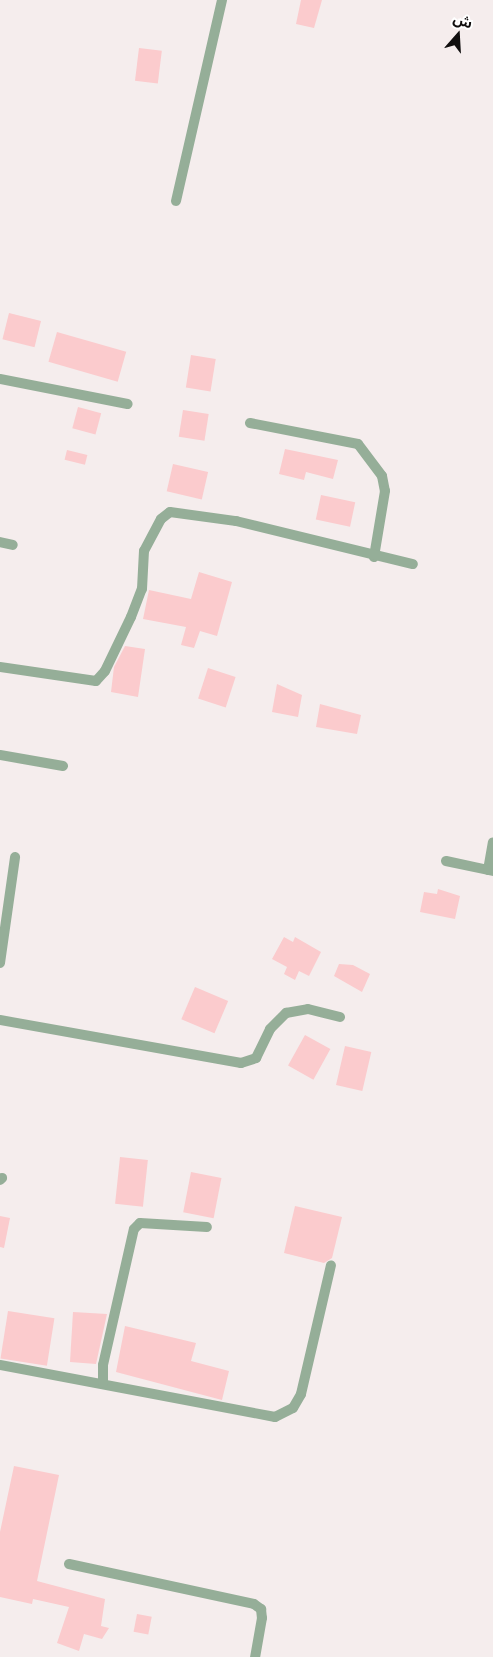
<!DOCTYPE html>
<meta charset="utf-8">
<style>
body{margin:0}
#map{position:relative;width:493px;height:1657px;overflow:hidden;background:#f5eded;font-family:"Noto Sans","Noto Sans Arabic",sans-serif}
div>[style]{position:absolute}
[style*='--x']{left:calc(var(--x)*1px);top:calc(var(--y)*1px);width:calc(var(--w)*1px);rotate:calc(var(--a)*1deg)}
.building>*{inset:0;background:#fbcbcd;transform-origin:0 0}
.street>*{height:10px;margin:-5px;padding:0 5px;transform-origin:5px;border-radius:5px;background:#95ae98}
span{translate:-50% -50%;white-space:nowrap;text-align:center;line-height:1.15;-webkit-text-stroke:4px #fff;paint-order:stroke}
.north{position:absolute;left:433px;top:10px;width:50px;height:50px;-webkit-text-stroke:4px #fff;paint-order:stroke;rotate:19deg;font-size:14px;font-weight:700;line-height:20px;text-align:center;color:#100e0e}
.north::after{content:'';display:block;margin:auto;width:18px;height:22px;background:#100e0e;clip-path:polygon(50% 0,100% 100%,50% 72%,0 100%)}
</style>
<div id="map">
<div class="building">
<i style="clip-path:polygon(301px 0,322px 0,314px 28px,296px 24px)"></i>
<i style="left:139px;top:48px;width:23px;height:33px;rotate:7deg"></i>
<i style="left:9px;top:313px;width:33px;height:27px;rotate:14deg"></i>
<i style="left:57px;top:332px;width:72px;height:31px;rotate:16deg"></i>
<i style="left:191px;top:355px;width:25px;height:33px;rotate:9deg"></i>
<i style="left:78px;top:407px;width:24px;height:22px;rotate:15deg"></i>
<i style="left:183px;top:410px;width:26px;height:27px;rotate:9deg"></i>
<i style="clip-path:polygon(285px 449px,338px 460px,333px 479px,306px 472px,304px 480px,279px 474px)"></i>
<i style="left:67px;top:450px;width:21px;height:10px;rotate:14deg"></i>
<i style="left:173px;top:464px;width:36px;height:28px;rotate:13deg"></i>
<i style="left:321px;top:495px;width:35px;height:25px;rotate:12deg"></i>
<i style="clip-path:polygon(199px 572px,232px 582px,217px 636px,200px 631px,194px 648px,181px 645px,186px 627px,143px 619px,149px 590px,191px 599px)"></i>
<i style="clip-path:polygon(125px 646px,145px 649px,138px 697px,111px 692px,114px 667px)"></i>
<i style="left:208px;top:668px;width:29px;height:32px;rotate:18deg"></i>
<i style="clip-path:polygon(277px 684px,302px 695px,298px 717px,272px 712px)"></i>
<i style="clip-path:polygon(320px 704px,361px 715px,357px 734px,316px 727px)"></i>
<i style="clip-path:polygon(438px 889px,460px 896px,455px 919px,420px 912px,424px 892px,437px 894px)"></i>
<i style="clip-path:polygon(284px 937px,293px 942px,295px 937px,321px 952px,309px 976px,299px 971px,295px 980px,284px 974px,287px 967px,272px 959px)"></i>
<i style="clip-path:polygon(339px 964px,353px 965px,370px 974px,362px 992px,334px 976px)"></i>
<i style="left:195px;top:987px;width:36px;height:35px;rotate:23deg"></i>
<i style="left:305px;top:1035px;width:29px;height:35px;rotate:29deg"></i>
<i style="left:345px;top:1046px;width:27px;height:40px;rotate:13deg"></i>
<i style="left:120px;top:1157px;width:28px;height:47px;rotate:6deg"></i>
<i style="left:191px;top:1172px;width:31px;height:41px;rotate:11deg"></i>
<i style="clip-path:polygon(295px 1206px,342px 1217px,332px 1258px,324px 1263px,284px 1253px)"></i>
<i style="clip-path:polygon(0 1216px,10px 1218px,4px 1248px,0 1247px)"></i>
<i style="left:8px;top:1311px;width:47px;height:48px;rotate:9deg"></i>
<i style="clip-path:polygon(73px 1312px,107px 1314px,96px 1364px,70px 1362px)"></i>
<i style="clip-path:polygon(125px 1326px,196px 1343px,191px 1361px,229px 1371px,222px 1400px,116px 1372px)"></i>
<i style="clip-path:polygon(14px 1466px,59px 1475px,37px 1581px,105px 1599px,101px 1626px,109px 1628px,102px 1639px,84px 1634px,79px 1651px,57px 1643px,69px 1607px,33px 1599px,32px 1604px,0 1597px,0 1532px)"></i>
<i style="left:137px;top:1614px;width:15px;height:18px;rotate:11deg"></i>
</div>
<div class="street">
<i style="--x:176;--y:201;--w:206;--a:-77.1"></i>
<i style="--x:0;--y:379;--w:130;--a:11.1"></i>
<i style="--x:250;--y:423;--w:110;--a:11"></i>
<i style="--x:358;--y:444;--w:40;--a:53"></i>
<i style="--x:382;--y:476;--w:15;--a:79"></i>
<i style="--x:385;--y:491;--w:67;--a:99.5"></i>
<i style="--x:0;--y:542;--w:13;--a:13"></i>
<i style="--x:0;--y:667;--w:97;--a:8.3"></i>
<i style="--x:96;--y:681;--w:13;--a:-48"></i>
<i style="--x:105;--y:671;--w:60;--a:-64.3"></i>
<i style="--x:131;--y:617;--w:30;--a:-69"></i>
<i style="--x:142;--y:589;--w:38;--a:-87"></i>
<i style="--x:144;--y:551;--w:36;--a:-62"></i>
<i style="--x:161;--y:519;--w:11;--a:-38"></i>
<i style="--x:170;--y:512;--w:67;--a:7.8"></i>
<i style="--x:236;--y:521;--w:182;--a:13.7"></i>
<i style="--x:0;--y:755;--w:64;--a:9.9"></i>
<i style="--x:446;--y:861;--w:48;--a:12"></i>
<i style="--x:488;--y:870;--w:28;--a:-80"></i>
<i style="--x:0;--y:963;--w:107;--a:-81.9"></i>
<i style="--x:0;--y:1020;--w:245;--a:10.1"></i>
<i style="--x:241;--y:1063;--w:16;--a:-18"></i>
<i style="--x:256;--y:1058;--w:32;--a:-64"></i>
<i style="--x:270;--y:1029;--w:23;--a:-45"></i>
<i style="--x:286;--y:1013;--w:22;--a:-10"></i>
<i style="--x:308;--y:1009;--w:33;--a:14"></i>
<i style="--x:0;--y:1180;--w:3;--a:-45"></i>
<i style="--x:0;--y:1365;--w:280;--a:10.7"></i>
<i style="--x:275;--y:1417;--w:20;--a:-27"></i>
<i style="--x:293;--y:1408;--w:16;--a:-60"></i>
<i style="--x:301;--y:1394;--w:132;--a:-76.9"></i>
<i style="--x:103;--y:1383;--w:18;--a:-90"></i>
<i style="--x:103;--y:1365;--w:139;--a:-77.2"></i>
<i style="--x:134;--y:1229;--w:8;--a:-45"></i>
<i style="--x:140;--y:1223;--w:67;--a:3.4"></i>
<i style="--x:69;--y:1564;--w:189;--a:12.2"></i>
<i style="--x:254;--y:1604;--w:9;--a:36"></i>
<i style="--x:261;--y:1609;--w:9;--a:84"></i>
<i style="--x:262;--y:1618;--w:40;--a:100"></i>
</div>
<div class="north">ش</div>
</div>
